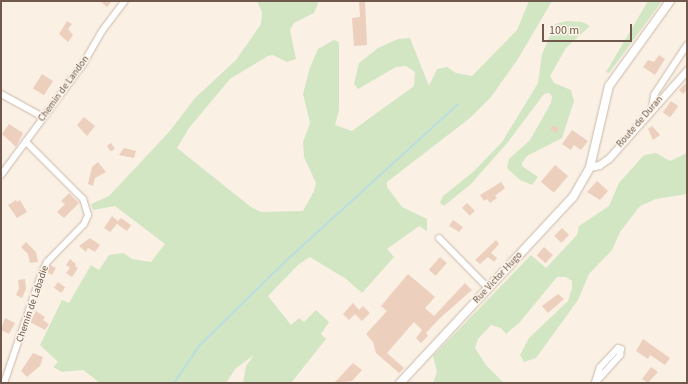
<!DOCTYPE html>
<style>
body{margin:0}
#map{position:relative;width:688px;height:384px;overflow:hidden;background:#faf1e4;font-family:"Source Sans 3",sans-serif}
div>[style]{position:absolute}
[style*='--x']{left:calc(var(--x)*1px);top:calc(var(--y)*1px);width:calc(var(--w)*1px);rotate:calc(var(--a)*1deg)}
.green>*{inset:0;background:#d2e6c4}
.stream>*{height:2px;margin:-1px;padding:0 1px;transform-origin:1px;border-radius:1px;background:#badde1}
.building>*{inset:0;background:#edcfbe;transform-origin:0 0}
.roads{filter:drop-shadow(0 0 1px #cab8ab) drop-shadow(0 0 1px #cab8ab)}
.minor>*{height:6px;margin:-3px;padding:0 3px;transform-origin:3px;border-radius:3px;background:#fff}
.tertiary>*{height:7px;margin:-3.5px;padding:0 3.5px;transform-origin:3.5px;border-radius:3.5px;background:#fff}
.secondary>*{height:8px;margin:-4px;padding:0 4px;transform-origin:4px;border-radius:4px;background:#fff}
span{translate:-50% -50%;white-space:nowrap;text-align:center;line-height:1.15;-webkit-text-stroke:3px #fdf5e9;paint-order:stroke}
.street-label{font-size:10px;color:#70584c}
.frame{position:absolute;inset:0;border:2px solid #70584c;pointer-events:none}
.scale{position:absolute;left:542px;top:24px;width:90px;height:18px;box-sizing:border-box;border:2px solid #70584c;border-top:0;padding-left:5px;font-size:12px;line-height:14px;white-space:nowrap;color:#70584c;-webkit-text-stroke:3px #fdf5e9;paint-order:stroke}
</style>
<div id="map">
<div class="green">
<i style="clip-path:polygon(257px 1px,319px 1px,314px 13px,294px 23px,290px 30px,296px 59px,287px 62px,273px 55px,268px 56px,230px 79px,189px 128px,177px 148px,251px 207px,261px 212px,303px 211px,314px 191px,316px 183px,304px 157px,303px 142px,310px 123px,303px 94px,310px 67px,318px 49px,334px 40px,339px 42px,339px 110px,335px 125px,352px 131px,414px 86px,415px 72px,406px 66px,396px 67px,358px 89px,354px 84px,359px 63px,378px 48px,398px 39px,410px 38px,429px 86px,437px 69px,447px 67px,456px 73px,472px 76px,517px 30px,529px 1px,552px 1px,518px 59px,491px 97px,470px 118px,387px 182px,387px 187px,402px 207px,427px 219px,427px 231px,419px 226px,387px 249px,394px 257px,362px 293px,346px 279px,310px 257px,299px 264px,268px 296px,291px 325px,299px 318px,304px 322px,316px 310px,329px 322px,321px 334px,326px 339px,291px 383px,243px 383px,246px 366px,254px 355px,235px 369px,226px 383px,100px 383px,83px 370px,62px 372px,53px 367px,58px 362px,40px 345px,62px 300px,69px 303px,91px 265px,99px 270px,109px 255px,124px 253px,132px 259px,151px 262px,165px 244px,115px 206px,93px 210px,91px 204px,109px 196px,169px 132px,195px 98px,236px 60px,261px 24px,262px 12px)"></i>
<i style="clip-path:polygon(648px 1px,662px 1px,609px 73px,606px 72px)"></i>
<i style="clip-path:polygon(567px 21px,582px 22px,590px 26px,566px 48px,550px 76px,554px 83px,571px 90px,574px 101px,562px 138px,527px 156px,522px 163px,522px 166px,538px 177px,532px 185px,520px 180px,507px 168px,509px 159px,530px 140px,551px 103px,552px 96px,549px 93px,544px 94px,508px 142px,471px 184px,444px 206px,440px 203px,443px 196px,473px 172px,502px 142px,538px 83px,542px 54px,555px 24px)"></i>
<i style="clip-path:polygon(656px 153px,670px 161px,687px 153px,687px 194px,656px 199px,640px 206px,620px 232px,612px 250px,589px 274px,578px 300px,536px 358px,524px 362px,520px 355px,529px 338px,568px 301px,572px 288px,572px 281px,566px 277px,557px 277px,520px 322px,506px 334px,501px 328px,491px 325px,478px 339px,475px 348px,486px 365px,504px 383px,433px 383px,437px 372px,433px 356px,531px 255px,546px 268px,577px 235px,579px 226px,609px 206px,619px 183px,644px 155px)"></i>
</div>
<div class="stream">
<i style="--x:174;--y:383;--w:45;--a:-56"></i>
<i style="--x:199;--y:346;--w:126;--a:-44.4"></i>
<i style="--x:289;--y:258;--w:229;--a:-42.3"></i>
</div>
<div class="building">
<i style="clip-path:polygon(100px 1px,112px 1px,107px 7px)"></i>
<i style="clip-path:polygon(359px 1px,365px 1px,367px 45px,354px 46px,352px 18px,360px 17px)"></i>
<i style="clip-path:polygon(67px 21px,72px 24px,68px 29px,73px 35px,68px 42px,59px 34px)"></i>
<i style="clip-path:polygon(659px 55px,665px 59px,655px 75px,643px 67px,648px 60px,654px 62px)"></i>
<i style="left:42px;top:74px;width:13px;height:17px;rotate:32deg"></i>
<i style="clip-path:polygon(687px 82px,687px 90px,683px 94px,679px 90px)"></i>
<i style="left:671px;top:101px;width:9px;height:14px;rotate:36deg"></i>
<i style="clip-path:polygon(84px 117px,95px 126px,87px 136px,77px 125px)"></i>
<i style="clip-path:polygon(9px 124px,23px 133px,16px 147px,2px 134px)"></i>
<i style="clip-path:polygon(552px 125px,559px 128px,557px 133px,550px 129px)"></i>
<i style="clip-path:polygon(652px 126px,660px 135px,653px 140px,648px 129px)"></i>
<i style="clip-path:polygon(572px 130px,588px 141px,581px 150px,574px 145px,571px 150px,562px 144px)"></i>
<i style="left:111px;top:143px;width:7px;height:5px;rotate:56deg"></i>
<i style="clip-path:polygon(124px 148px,136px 151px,134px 158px,119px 155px)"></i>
<i style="clip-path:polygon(98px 162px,106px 172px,95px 178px,93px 186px,88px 184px,92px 167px)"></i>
<i style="left:555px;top:165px;width:17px;height:22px;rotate:40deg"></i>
<i style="clip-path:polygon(597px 181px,608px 191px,600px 200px,587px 192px)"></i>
<i style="clip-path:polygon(501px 182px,505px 188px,495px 196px,497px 198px,490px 203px,487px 199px,484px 201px,480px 195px)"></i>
<i style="clip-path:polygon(69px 193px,79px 203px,64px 218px,57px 212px,65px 204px,61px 201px)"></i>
<i style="clip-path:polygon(16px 200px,17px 202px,20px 200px,27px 212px,17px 218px,8px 205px)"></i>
<i style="left:467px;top:203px;width:11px;height:7px;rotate:45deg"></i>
<i style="clip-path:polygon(112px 216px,118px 221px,121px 218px,131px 225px,127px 231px,117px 224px,110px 232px,104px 228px)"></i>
<i style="clip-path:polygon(453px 220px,463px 227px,459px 232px,449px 226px)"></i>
<i style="left:562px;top:228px;width:10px;height:11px;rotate:45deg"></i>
<i style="clip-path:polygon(90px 238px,100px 245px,95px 252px,88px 248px,86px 252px,79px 246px)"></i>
<i style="clip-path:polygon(496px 240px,499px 244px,491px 253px,497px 258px,494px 262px,488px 257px,480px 264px,475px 260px)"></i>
<i style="clip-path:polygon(26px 242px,36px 252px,38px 262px,30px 263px,28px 254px,21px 247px)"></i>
<i style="left:544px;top:247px;width:12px;height:11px;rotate:42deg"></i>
<i style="left:440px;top:257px;width:9px;height:17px;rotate:41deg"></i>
<i style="clip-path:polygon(70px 259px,76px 264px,75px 266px,78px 268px,72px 277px,66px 273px,70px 268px,66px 265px)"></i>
<i style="clip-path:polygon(50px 265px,56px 268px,52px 275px,47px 272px)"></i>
<i style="clip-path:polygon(408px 274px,435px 297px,425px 308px,434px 316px,465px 283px,472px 290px,440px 318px,426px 333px,428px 336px,421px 343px,416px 338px,422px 330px,414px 322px,387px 353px,404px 368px,399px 373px,376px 353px,373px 342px,366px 334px,387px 311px,381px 306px)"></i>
<i style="clip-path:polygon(25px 279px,26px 289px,22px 298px,16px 295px,19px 288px,18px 280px)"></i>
<i style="left:58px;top:282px;width:9px;height:7px;rotate:36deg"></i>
<i style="clip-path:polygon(558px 294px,564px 299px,548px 313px,542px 306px)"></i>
<i style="clip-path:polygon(353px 303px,359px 310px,363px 306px,370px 313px,362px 321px,355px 314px,349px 320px,343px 314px)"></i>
<i style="clip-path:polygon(36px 311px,45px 317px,43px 320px,49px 324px,45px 330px,30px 322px)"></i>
<i style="clip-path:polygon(5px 318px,15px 323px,9px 334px,1px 330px)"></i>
<i style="clip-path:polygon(643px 339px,670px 358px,665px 365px,650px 355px,648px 359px,636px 351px)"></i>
<i style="clip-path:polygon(33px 353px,43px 357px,40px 366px,27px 377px,21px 371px)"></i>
<i style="clip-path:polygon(353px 363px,362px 370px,352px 381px,334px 383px)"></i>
<i style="clip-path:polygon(651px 367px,658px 372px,648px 383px,642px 379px)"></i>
</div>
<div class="roads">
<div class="minor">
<i style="--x:1;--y:94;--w:48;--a:28.7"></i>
<i style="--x:652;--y:108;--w:13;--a:-81"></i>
<i style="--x:654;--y:95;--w:60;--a:-56.6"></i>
<i style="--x:1;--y:175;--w:138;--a:-53.5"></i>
<i style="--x:83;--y:64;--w:38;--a:-60"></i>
<i style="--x:102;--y:31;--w:38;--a:-53"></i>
<i style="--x:439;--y:238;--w:70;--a:45.6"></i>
<i style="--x:4;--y:383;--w:117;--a:-71.1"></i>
<i style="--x:42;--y:272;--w:11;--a:-63"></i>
<i style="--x:47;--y:262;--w:53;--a:-45.8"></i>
<i style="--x:84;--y:224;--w:10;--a:-66"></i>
<i style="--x:88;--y:215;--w:17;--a:-107"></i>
<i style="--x:83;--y:199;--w:81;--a:-135"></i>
<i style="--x:595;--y:383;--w:38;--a:-48"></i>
<i style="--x:620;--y:355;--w:6;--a:-81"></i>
<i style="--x:621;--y:349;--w:3;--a:-162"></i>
<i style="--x:618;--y:348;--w:26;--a:133"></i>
<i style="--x:600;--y:367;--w:16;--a:108"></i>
</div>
<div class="tertiary">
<i style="--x:590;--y:167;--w:9;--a:-13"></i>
<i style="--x:599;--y:165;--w:12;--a:-35"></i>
<i style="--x:609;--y:158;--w:118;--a:-48.4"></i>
</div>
<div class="secondary">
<i style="--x:400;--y:383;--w:254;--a:-47.1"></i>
<i style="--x:573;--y:197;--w:34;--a:-60"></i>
<i style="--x:590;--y:167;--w:83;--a:-76.8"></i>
<i style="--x:609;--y:86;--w:105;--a:-54.3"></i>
</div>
</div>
<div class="street-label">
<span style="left:64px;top:89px;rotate:-54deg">Chemin de Landon</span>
<span style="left:640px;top:122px;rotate:-49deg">Route de Duran</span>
<span style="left:498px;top:278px;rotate:-47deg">Rue Victor Hugo</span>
<span style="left:33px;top:304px;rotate:-71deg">Chemin de Labadie</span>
</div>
<div class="frame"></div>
<div class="scale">100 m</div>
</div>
